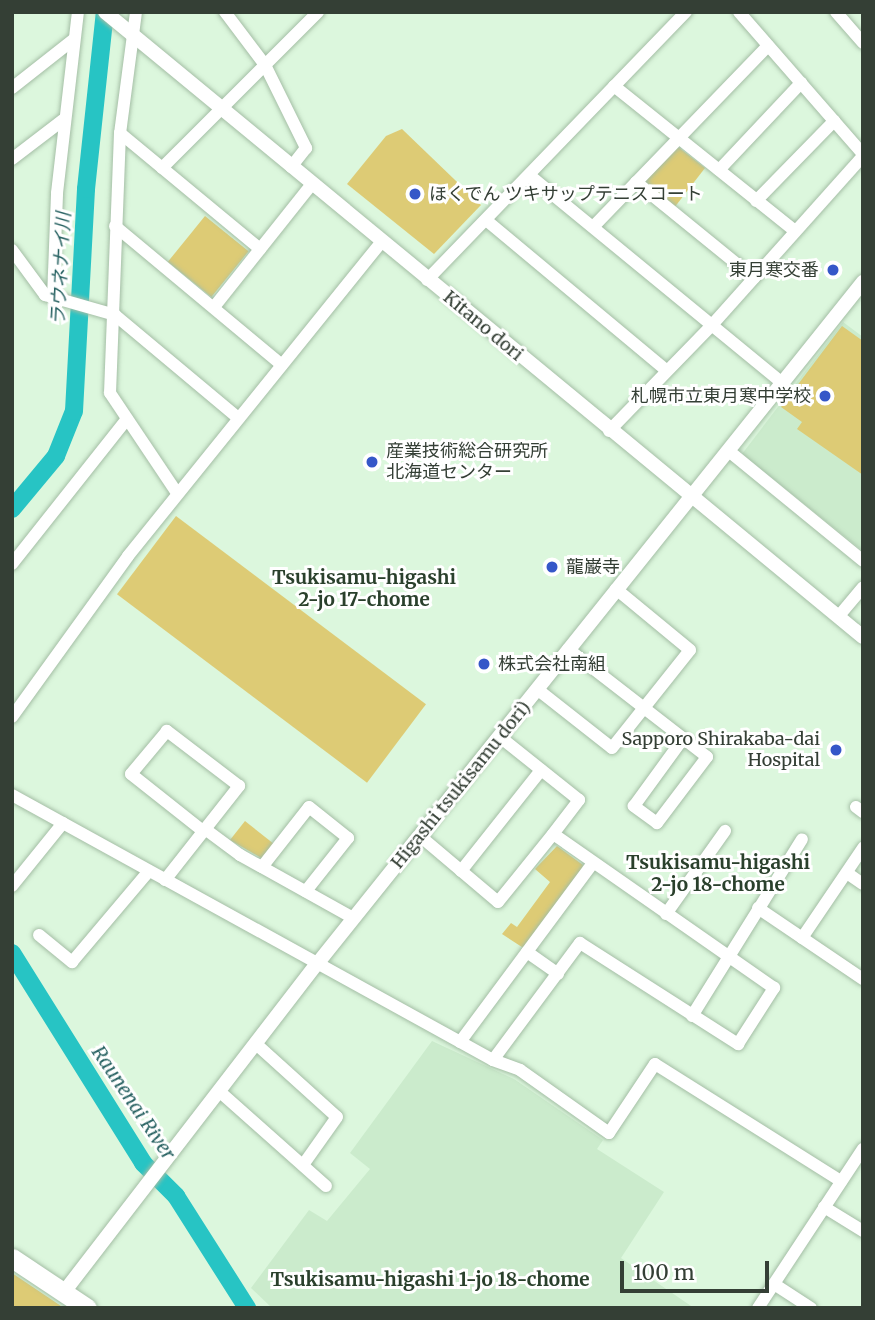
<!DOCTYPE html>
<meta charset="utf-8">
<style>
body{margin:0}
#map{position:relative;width:875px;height:1320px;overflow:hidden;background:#dcf7dd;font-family:Merriweather,"Noto Sans JP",serif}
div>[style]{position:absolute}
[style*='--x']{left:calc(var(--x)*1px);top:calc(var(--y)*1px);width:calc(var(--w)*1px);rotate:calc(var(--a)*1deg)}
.built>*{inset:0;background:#cbebcc}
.green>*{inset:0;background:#ddcb75;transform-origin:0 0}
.river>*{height:18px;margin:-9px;padding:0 9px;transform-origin:9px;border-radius:9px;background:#27c4c4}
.roads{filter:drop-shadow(0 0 2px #a4bea5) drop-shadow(0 0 2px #a4bea5)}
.minor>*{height:12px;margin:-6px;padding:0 6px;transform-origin:6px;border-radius:6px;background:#fff}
.tertiary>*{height:14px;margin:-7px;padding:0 7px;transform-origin:7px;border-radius:7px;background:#fff}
.trunk>*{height:19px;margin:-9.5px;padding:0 9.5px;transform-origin:9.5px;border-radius:9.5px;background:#fff}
.dots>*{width:19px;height:19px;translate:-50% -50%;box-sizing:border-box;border:4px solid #fff;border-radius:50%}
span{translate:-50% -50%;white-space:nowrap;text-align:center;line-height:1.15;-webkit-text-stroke:6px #fff;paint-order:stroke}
.poi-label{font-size:18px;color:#343f35}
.left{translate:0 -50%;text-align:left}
.right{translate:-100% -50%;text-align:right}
.street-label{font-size:18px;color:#343f35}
.water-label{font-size:19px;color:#256060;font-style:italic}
.neighbourhood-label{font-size:19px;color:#2a402c;font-weight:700}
.frame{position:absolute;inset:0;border:14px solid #343f35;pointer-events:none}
.scale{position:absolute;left:620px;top:1261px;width:149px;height:32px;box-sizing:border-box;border:4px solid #343f35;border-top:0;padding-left:9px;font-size:21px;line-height:24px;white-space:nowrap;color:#343f35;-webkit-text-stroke:5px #fff;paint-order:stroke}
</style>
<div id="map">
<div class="built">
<i style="clip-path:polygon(843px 322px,863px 337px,863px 551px,742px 454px)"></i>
<i style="clip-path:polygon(432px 1041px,514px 1079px,603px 1140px,597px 1149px,664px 1192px,621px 1258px,694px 1308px,272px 1308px,251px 1288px,309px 1210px,327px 1221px,370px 1169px,350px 1153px)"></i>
</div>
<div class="green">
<i style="clip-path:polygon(402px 129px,481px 205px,434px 254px,347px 184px,386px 136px)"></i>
<i style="clip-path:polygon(677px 146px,705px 168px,674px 208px,642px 182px)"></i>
<i style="left:205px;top:216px;width:56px;height:59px;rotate:39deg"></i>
<i style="clip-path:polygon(842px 326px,863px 341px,863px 475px,797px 429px,802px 422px,781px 407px)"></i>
<i style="left:176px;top:516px;width:313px;height:98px;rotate:37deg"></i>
<i style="clip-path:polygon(245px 821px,274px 844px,263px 859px,230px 840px)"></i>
<i style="clip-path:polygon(557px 846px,583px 865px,582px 870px,525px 949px,502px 934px,511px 923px,517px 927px,550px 882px,535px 869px)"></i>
<i style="clip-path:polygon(12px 1273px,64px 1308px,12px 1308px)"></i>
</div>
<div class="river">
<i style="--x:12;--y:509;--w:69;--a:-50.3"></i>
<i style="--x:56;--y:456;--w:48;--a:-68.2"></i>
<i style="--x:74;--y:411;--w:222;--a:-86.9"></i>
<i style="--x:86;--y:189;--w:178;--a:-83.9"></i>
<i style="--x:12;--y:953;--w:248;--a:58"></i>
<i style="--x:143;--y:1163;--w:47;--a:45"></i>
<i style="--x:176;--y:1196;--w:133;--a:57.6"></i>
</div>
<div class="roads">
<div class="minor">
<i style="--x:136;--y:12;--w:122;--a:97.5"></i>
<i style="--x:120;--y:133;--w:260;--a:92.2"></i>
<i style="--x:110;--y:393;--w:120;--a:56.2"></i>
<i style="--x:225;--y:12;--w:66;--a:53"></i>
<i style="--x:265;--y:65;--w:93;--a:63.7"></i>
<i style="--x:306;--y:148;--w:24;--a:128"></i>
<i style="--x:739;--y:12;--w:189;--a:48.9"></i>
<i style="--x:836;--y:12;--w:41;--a:48.9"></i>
<i style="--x:614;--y:86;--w:232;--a:38.7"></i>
<i style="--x:12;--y:88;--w:78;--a:-38.2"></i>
<i style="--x:120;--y:133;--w:182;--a:39.6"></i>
<i style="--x:12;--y:159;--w:64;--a:-37.4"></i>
<i style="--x:162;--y:168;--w:221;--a:-45"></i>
<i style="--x:719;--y:170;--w:120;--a:-46.7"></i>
<i style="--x:529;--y:175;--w:328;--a:39.4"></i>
<i style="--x:636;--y:182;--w:152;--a:39.1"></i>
<i style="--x:756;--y:201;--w:112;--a:-45.7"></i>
<i style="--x:486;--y:220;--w:234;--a:39.8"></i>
<i style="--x:115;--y:226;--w:217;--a:39.8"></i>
<i style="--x:593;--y:227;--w:252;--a:-46"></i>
<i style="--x:12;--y:250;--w:56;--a:53.7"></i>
<i style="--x:45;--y:295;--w:73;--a:15.9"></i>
<i style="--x:115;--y:315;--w:160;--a:39.9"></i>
<i style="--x:427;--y:280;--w:373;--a:-46"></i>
<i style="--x:53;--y:299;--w:106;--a:-87.8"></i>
<i style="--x:57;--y:193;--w:182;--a:-83.4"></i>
<i style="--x:214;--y:307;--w:157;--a:-51.5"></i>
<i style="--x:609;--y:431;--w:148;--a:-45.8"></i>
<i style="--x:712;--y:325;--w:227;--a:-48.2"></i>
<i style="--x:730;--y:452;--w:172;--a:39.3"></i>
<i style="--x:12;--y:564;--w:185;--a:-51.6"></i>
<i style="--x:838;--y:617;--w:39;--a:-50"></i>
<i style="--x:568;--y:649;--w:176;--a:37.8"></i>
<i style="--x:707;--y:757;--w:83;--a:127.1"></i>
<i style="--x:657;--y:823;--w:29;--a:-144"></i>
<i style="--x:634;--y:806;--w:82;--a:-54"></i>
<i style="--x:537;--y:689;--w:95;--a:38.2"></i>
<i style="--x:612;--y:748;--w:125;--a:-51.5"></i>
<i style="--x:690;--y:650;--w:96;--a:-140.5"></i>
<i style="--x:12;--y:717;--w:198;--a:-54.2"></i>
<i style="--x:128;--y:556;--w:402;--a:-51.1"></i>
<i style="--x:12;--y:795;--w:549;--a:28.85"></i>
<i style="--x:493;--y:1060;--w:29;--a:20"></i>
<i style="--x:520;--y:1070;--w:109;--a:35.3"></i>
<i style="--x:609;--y:1133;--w:83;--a:-56.3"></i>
<i style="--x:655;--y:1064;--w:220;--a:32.2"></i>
<i style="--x:856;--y:807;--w:9;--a:36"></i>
<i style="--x:205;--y:829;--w:44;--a:36.6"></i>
<i style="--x:240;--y:855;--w:129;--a:29.1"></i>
<i style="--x:420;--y:836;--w:102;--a:40.2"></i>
<i style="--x:498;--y:902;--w:87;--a:-51"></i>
<i style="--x:553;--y:834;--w:43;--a:-52.6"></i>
<i style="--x:579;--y:800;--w:101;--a:-141.4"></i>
<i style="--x:262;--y:867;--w:76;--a:-51.9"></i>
<i style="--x:309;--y:807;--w:50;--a:38.5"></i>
<i style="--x:348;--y:838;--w:68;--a:128.4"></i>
<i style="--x:461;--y:871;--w:129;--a:-51.6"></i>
<i style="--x:847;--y:873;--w:19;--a:35"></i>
<i style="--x:165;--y:880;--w:120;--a:-51.8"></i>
<i style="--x:239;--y:786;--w:91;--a:-142.6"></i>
<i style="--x:167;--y:731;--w:56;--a:129.9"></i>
<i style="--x:131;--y:774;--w:92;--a:38.4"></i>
<i style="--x:12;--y:886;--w:81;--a:-51"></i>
<i style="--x:758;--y:908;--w:127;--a:34.1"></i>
<i style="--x:666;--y:914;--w:102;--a:-54.6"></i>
<i style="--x:39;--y:935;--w:43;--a:39.3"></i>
<i style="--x:72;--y:962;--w:119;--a:-49.8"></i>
<i style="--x:802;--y:938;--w:109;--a:-55.9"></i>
<i style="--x:527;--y:952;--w:38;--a:35"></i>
<i style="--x:692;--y:1016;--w:208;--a:-58.1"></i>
<i style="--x:460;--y:1042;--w:223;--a:-53.4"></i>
<i style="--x:255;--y:1043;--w:110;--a:42.1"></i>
<i style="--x:337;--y:1117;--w:59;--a:125.3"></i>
<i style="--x:493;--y:1060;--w:146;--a:-53.4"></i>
<i style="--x:580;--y:943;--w:188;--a:32.6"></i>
<i style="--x:738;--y:1044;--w:67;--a:-57.3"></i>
<i style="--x:774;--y:988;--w:269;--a:-145.1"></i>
<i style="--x:219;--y:1091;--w:143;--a:41.6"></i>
<i style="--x:824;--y:1207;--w:46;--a:31.6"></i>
<i style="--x:774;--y:1284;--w:44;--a:33"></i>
<i style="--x:758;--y:1308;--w:191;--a:-56.6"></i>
</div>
<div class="tertiary">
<i style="--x:105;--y:12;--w:982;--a:39.51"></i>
<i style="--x:64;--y:1292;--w:414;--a:-52.4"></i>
<i style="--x:317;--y:964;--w:874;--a:-51.32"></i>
</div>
<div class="trunk">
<i style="--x:12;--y:1258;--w:90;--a:33.7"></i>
</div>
</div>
<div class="dots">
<i style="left:415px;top:194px;background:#3557c8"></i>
<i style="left:833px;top:270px;background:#3557c8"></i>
<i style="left:825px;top:396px;background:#3557c8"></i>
<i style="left:372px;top:462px;background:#3557c8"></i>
<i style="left:552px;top:567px;background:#3557c8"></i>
<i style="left:484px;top:664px;background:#3557c8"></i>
<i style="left:836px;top:750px;background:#3557c8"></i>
</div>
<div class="poi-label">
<span class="left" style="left:429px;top:194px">ほくでん ツキサップテニスコート</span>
<span class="right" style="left:819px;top:270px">東月寒交番</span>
<span class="right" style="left:811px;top:396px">札幌市立東月寒中学校</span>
<span class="left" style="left:386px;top:462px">産業技術総合研究所<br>北海道センター</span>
<span class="left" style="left:566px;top:567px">龍巌寺</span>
<span class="left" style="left:498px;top:664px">株式会社南組</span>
<span class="right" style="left:820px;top:750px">Sapporo Shirakaba-dai<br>Hospital</span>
</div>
<div class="street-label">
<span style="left:483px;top:326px;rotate:40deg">Kitano dori</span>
<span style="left:461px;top:785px;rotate:-51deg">Higashi tsukisamu dori)</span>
</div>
<div class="water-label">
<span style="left:61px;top:269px;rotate:-87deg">ラウネナイ川</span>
<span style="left:133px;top:1103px;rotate:56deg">Raunenai River</span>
</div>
<div class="neighbourhood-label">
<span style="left:364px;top:589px">Tsukisamu-higashi<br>2-jo 17-chome</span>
<span style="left:718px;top:874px">Tsukisamu-higashi<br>2-jo 18-chome</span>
<span style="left:430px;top:1280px">Tsukisamu-higashi 1-jo 18-chome</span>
</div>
<div class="frame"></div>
<div class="scale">100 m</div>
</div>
